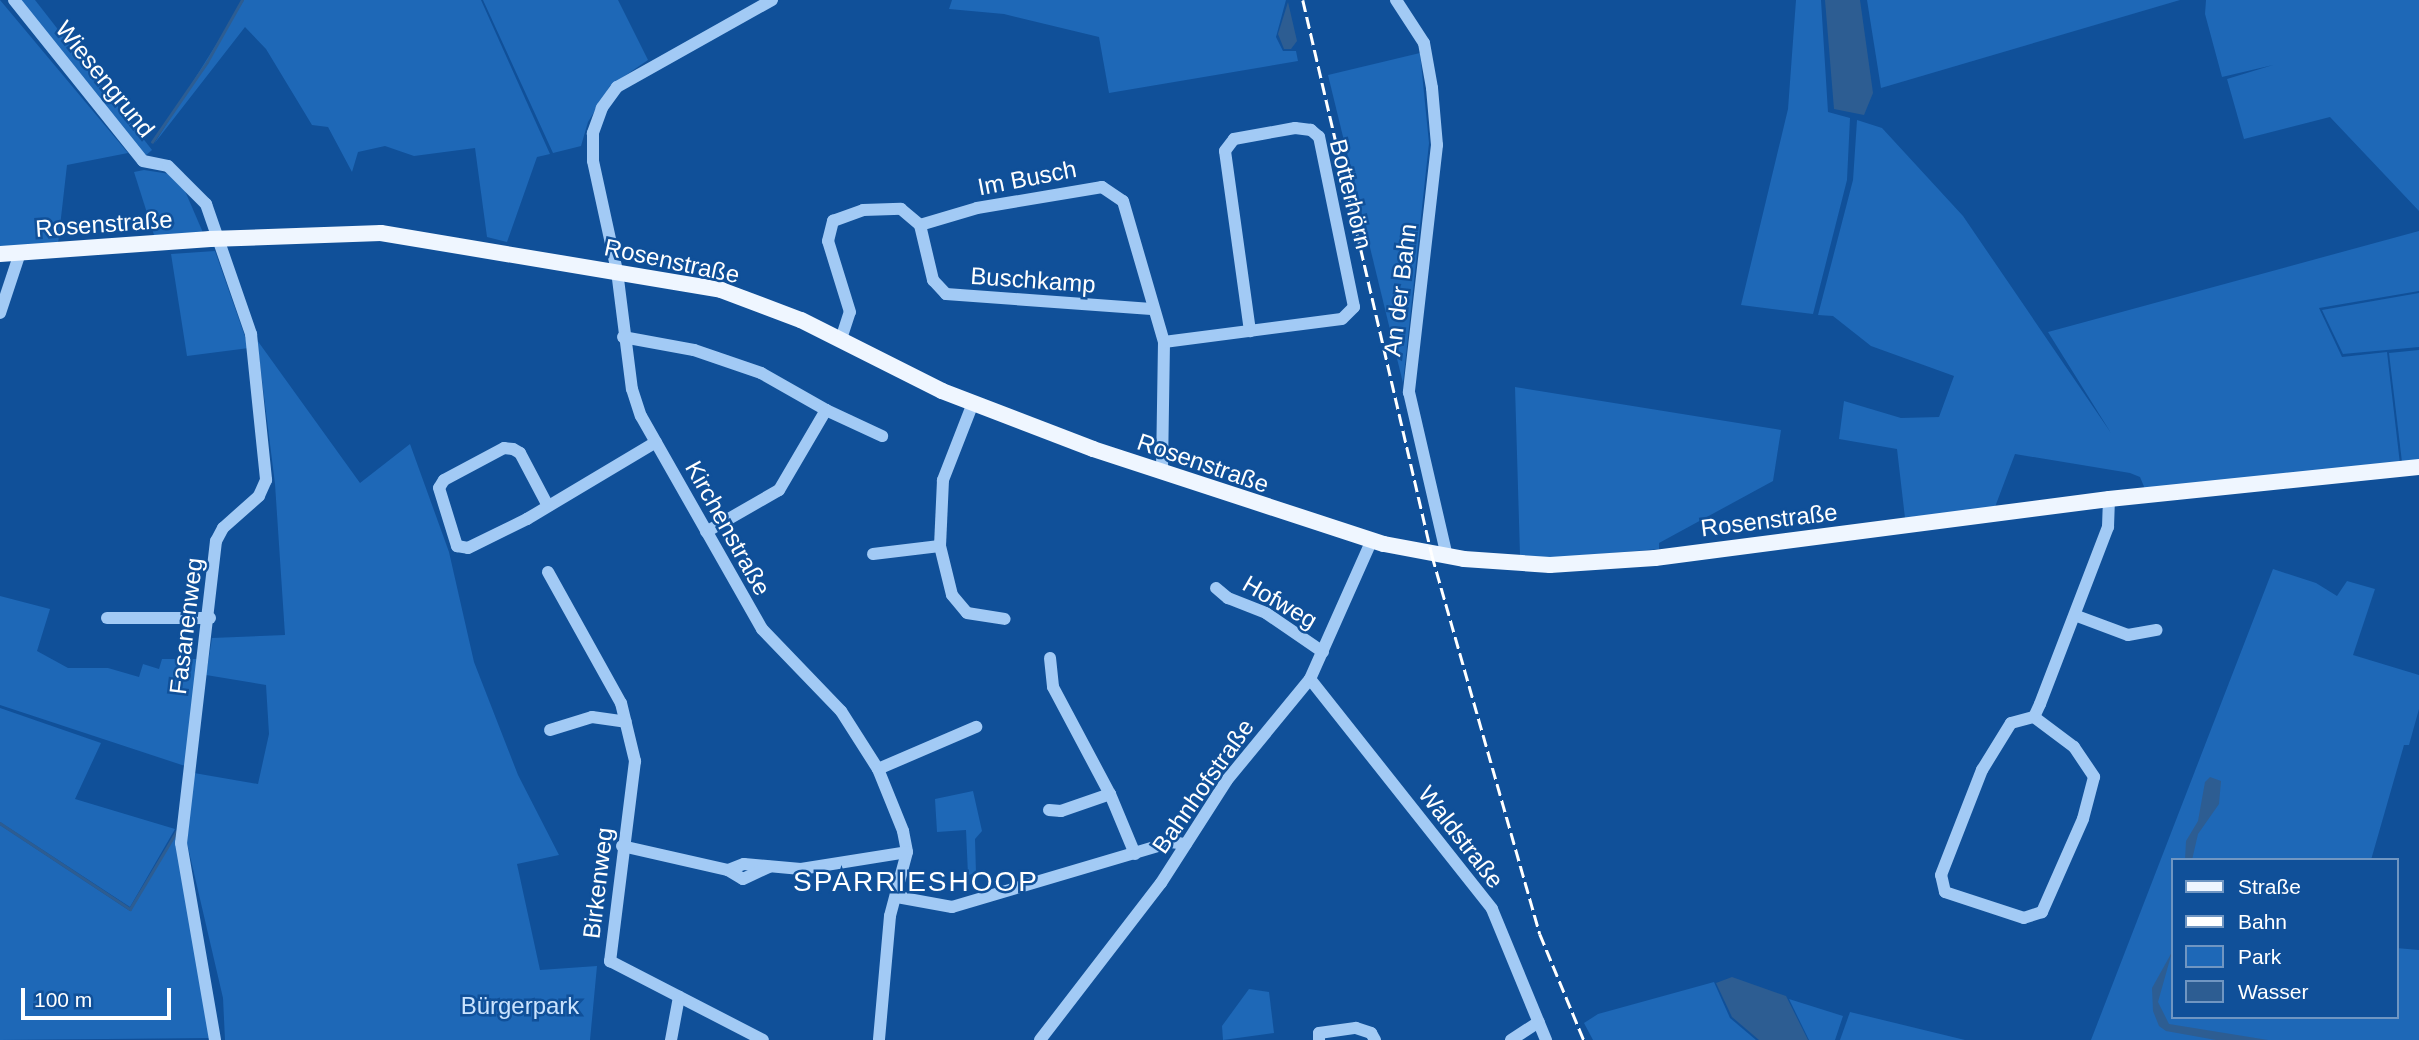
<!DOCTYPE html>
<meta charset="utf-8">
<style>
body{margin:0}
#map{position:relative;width:2419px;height:1040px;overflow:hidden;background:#105099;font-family:Helvetica,sans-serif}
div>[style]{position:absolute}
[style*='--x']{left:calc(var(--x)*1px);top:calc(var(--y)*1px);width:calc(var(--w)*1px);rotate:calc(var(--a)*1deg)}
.green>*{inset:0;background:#1e68b7}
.water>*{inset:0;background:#2d5d92}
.stream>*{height:2.5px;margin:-1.25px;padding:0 1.25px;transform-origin:1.25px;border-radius:1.25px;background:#2d5d92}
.minor>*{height:12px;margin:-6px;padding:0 6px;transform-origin:6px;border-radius:6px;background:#a2caf5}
.major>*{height:16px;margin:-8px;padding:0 8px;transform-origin:8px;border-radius:8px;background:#eff6ff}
.rail>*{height:2.5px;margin-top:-1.25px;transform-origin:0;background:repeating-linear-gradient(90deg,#fff 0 12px,transparent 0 17px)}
span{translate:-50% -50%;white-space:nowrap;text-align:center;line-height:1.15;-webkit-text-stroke:5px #105099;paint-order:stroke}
.street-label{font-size:24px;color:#fff}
.park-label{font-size:24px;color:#cae3fe}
.quarter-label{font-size:28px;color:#fff;letter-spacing:2px}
.legend{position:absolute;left:2171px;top:858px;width:228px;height:161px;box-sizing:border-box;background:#105099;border:2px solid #7096c2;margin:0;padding:9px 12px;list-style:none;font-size:21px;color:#fff}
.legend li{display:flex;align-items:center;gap:14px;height:35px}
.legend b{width:35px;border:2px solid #7096c2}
.scale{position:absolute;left:21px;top:988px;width:150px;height:32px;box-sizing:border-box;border:4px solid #fff;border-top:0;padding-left:9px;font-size:21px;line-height:24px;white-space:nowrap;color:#fff;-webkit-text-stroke:5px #105099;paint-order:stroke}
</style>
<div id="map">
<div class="green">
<i style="clip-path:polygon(0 0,128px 153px,67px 165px,58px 244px,0 248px)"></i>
<i style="clip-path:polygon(19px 0,35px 0,152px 150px,144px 157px)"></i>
<i style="clip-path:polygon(244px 0,481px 0,550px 154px,537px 157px,507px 242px,487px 237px,475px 148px,414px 156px,385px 146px,358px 152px,352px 172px,328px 127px,312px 125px,266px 49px,245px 27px,154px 144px)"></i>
<i style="clip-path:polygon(483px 0,618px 0,648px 60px,610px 86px,588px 122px,581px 146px,553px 153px)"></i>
<i style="clip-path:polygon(952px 0,1286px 0,1276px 37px,1283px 51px,1296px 51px,1298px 61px,1109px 93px,1099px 37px,1004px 14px,949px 9px)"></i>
<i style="clip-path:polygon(1796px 0,1821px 0,1828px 112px,1850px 118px,1847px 180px,1813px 314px,1741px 305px,1788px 109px)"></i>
<i style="clip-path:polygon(1867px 0,2180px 0,1881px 88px)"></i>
<i style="clip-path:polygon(2206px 0,2419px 0,2419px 211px,2330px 117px,2244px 139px,2227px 79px,2273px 65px,2222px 77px,2205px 14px)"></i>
<i style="clip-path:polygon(1420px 53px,1429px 143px,1403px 383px,1328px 75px)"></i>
<i style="clip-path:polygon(1857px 120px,1882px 128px,1963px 216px,2111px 433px,2048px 332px,2419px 231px,2419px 291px,2319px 308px,2342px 357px,2387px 352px,2400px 464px,2145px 489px,2140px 477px,2130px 473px,2015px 454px,1995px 507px,1905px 518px,1897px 449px,1839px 439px,1844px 401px,1901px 418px,1939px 417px,1954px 376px,1871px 346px,1833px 316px,1818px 315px,1853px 180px)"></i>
<i style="clip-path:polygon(144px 170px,170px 174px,182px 184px,204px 235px,154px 235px,134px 172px)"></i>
<i style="clip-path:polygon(215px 251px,249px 348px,187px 356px,171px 254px)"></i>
<i style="clip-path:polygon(2419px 293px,2419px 347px,2343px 354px,2322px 310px)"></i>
<i style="clip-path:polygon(257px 340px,360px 483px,410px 444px,449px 552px,474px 662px,518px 775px,559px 855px,517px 864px,540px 970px,597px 966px,590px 1040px,225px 1040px,223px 998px,187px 843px,194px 773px,258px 784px,269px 734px,266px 685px,206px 675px,212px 638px,285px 635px,275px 484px)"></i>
<i style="clip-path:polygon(2419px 350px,2419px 460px,2402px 462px,2389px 353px)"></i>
<i style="clip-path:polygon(1515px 387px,1781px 430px,1773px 481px,1659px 543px,1659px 549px,1551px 558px,1520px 555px)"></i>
<i style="clip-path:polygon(2273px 569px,2316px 583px,2337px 596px,2347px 581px,2375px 589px,2353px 655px,2419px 675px,2419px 709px,2409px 745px,2404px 745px,2371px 860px,2172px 860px,2172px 1017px,2396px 1017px,2396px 948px,2419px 950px,2419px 1040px,2091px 1040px)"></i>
<i style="clip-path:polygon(0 596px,50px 609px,37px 651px,68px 668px,108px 668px,139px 677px,143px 664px,159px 669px,162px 659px,198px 659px,185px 766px,0 705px)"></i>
<i style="clip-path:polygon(0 708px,101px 743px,75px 799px,175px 829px,130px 907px,0 822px)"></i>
<i style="clip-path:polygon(973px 791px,982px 831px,975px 839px,976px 873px,968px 875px,966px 830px,937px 832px,935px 799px)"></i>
<i style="clip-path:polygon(0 825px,130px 911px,176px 835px,211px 1038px,0 1040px)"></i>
<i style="clip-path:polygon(1714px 982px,1730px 1018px,1756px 1040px,1593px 1040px,1584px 1023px,1598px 1014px)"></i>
<i style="clip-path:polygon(1249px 989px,1269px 992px,1274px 1033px,1223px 1040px,1222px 1026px)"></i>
<i style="clip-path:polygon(1789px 999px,1843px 1016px,1835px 1040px,1809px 1040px)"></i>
<i style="clip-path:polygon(1850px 1012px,1965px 1040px,1840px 1040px)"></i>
</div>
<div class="water">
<i style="clip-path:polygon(1825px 0,1860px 0,1873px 93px,1864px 115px,1834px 109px)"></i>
<i style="clip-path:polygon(1288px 2px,1297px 41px,1291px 49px,1284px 49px,1278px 34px)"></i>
<i style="clip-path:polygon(2210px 777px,2221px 781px,2219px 804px,2198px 834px,2192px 860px,2185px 860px,2186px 841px,2198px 821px,2205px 782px)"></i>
<i style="clip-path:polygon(2172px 952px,2158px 1002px,2169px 1024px,2268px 1040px,2216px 1040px,2166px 1031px,2159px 1026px,2153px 1011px,2152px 988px)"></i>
<i style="clip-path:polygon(1732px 977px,1786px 996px,1808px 1040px,1759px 1040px,1732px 1017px,1716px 983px)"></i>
</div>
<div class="stream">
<i style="--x:152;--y:142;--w:97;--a:-55.5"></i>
<i style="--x:207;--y:62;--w:71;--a:-60.6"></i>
<i style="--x:0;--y:823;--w:156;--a:33.5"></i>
<i style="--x:130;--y:909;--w:90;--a:-59.1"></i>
</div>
<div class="minor">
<i style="--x:14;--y:0;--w:206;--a:51.3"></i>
<i style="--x:143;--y:161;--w:25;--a:11"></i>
<i style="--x:168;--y:166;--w:54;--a:45"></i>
<i style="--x:206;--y:204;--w:138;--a:70.9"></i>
<i style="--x:251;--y:334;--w:147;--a:84.1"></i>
<i style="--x:266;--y:480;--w:17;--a:114"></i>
<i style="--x:259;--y:496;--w:48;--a:138.4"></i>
<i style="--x:223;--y:528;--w:15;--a:118"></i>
<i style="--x:216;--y:541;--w:304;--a:96.6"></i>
<i style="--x:181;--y:843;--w:200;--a:80.2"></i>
<i style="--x:772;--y:0;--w:178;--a:150.7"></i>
<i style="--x:617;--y:87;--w:26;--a:126"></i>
<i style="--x:602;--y:108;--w:27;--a:110"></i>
<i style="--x:593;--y:133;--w:28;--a:90"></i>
<i style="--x:593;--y:161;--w:113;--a:77.7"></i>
<i style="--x:617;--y:271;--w:119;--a:82.8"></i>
<i style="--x:632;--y:389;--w:28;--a:72"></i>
<i style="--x:641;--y:416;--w:245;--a:60.4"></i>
<i style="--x:762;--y:629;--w:114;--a:46.1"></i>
<i style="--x:841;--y:711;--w:69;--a:57.5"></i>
<i style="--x:878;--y:769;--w:67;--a:68"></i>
<i style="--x:903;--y:831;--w:21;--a:79"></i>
<i style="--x:907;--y:852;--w:66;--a:104.9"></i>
<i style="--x:890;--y:916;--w:124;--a:95.1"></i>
<i style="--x:1396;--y:0;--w:51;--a:56.9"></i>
<i style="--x:1424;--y:43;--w:46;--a:79.9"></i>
<i style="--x:1432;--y:88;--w:57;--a:85"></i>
<i style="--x:1437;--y:145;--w:249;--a:96.5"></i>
<i style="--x:1409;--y:392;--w:169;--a:77"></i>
<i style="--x:920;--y:225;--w:57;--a:76.7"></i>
<i style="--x:933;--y:280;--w:19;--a:47"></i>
<i style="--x:946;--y:294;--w:206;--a:4.2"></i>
<i style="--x:0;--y:313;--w:63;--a:-71.6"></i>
<i style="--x:623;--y:337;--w:72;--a:10.4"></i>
<i style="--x:694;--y:350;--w:71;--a:18.9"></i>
<i style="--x:761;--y:373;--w:75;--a:29.6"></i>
<i style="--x:826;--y:410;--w:93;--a:120.4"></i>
<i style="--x:779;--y:490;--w:84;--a:150.1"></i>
<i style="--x:841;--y:339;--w:28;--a:-72"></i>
<i style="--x:850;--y:312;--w:74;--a:-107.2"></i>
<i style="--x:828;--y:241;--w:21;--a:-76"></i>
<i style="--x:833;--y:221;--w:32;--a:-20"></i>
<i style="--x:863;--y:210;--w:38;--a:-2"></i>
<i style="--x:901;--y:209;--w:25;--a:40"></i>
<i style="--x:920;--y:225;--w:59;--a:-16.6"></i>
<i style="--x:977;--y:208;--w:127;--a:-9.5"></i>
<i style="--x:1102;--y:187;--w:25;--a:34"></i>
<i style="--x:1123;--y:201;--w:147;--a:73.8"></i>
<i style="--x:1164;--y:342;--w:131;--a:90.9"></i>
<i style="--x:1164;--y:342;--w:179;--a:-7.4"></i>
<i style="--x:1342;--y:319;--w:17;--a:-45"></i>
<i style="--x:1354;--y:307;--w:174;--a:-101.6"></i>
<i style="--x:1319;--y:137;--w:11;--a:-139"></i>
<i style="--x:1311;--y:130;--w:16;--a:-173"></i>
<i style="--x:1295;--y:128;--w:62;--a:169.8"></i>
<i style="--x:1234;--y:139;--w:15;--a:127"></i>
<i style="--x:1225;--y:151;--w:182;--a:82.1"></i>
<i style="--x:973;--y:403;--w:83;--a:111.3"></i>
<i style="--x:943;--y:480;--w:66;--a:92.6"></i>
<i style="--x:940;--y:546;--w:50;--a:76.2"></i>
<i style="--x:952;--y:595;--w:23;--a:50"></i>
<i style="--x:967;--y:613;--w:38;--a:9"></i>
<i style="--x:826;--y:410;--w:62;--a:24.9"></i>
<i style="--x:548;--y:506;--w:60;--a:-117.8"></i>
<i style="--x:520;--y:453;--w:8;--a:-150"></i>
<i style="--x:513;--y:449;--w:9;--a:-174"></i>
<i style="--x:504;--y:448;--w:68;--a:151.9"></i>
<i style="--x:444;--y:480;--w:9;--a:122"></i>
<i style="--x:439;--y:488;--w:61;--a:72.8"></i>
<i style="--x:457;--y:546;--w:11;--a:10"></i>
<i style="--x:468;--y:548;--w:66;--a:-26.2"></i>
<i style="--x:527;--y:519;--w:150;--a:-30.8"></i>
<i style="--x:873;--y:554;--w:67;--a:-6.8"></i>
<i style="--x:548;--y:572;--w:150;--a:60.9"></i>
<i style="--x:621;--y:703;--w:60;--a:76.4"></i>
<i style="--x:635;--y:761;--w:202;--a:97.1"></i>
<i style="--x:610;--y:961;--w:172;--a:27.3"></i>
<i style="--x:1216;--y:588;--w:16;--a:40"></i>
<i style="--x:1228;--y:598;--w:41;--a:21.5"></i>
<i style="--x:1266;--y:613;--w:69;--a:34.4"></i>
<i style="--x:2077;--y:616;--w:54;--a:20.4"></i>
<i style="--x:2128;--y:635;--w:29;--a:-10"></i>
<i style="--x:107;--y:618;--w:103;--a:0"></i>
<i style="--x:1050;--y:658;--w:29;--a:84"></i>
<i style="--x:1053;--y:687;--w:121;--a:62"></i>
<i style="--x:1110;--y:794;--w:65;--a:67.4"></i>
<i style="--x:1310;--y:679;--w:293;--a:51.6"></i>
<i style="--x:1492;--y:909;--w:142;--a:67.6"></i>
<i style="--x:2034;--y:717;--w:50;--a:36.9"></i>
<i style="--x:2074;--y:747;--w:36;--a:56"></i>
<i style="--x:2094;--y:777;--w:43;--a:104.7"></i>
<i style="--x:2083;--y:819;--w:102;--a:113.8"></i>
<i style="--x:2042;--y:912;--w:19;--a:162"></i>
<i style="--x:2024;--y:918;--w:83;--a:-161.8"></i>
<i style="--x:1945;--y:892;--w:17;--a:-103"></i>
<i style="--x:1941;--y:875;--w:113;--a:-68.7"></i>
<i style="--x:1982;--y:770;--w:55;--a:-58.3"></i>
<i style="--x:2011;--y:723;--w:24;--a:-15"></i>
<i style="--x:2034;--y:717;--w:14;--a:-65"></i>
<i style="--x:2040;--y:704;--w:190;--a:-69"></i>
<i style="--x:2108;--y:527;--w:28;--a:-88"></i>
<i style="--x:550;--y:730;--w:44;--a:-17.2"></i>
<i style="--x:592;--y:717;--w:34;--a:8"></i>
<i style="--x:878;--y:769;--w:107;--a:-23.2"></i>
<i style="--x:1049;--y:810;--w:12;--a:5"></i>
<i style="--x:1061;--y:811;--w:52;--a:-19.1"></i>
<i style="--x:622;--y:846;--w:109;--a:12.8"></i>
<i style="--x:728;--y:870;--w:17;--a:-21"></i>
<i style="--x:744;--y:864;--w:57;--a:5"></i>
<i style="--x:801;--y:869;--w:107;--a:-9.1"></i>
<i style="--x:728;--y:870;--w:17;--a:31"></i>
<i style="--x:743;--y:879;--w:29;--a:-25"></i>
<i style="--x:897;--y:897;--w:56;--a:10.3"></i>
<i style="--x:952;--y:907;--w:228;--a:-16.5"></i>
<i style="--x:1171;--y:842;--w:15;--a:8"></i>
<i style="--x:671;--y:1040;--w:44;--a:-79.5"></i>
<i style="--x:1040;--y:1040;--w:198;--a:-52.4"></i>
<i style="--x:1161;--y:883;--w:122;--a:-57.3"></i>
<i style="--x:1227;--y:780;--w:131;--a:-50.6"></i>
<i style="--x:1310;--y:679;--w:152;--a:-66"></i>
<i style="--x:1319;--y:1040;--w:7;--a:-90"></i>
<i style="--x:1319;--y:1033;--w:37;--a:-8"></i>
<i style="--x:1356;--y:1028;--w:16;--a:18"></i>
<i style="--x:1371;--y:1033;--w:8;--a:60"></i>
<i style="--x:1511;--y:1040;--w:33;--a:-33"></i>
</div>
<div class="major">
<i style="--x:0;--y:254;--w:211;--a:-4.1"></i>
<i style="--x:210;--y:239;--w:171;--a:-2"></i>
<i style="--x:381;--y:233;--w:345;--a:9.5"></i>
<i style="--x:721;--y:290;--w:85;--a:20.6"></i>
<i style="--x:801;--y:320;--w:158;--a:26.7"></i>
<i style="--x:942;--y:391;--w:162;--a:21"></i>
<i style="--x:1093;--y:449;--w:306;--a:18.1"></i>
<i style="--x:1384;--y:544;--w:81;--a:10.6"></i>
<i style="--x:1464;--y:559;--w:86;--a:4"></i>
<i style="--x:1550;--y:565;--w:105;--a:-3.8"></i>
<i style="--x:1655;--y:558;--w:458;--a:-7.4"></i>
<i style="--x:2109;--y:499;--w:312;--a:-5.9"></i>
</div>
<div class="rail">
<i style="--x:1303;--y:0;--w:570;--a:76.91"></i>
<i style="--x:1432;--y:555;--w:394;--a:74.1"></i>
<i style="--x:1540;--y:934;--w:115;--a:67.5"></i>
</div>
<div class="street-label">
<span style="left:105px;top:79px;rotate:51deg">Wiesengrund</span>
<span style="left:1027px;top:178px;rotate:-11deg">Im Busch</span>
<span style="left:1351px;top:194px;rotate:76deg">Botterhörn</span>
<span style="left:104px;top:224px;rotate:-4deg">Rosenstraße</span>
<span style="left:672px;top:261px;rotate:12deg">Rosenstraße</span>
<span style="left:1033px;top:280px;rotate:4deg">Buschkamp</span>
<span style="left:1400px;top:290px;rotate:-83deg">An der Bahn</span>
<span style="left:1203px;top:463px;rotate:19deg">Rosenstraße</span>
<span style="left:1769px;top:520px;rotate:-7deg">Rosenstraße</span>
<span style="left:728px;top:528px;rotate:61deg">Kirchenstraße</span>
<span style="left:1280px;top:602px;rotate:30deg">Hofweg</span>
<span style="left:186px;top:626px;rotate:-83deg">Fasanenweg</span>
<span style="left:1203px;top:786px;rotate:-55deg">Bahnhofstraße</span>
<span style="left:1461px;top:837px;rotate:52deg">Waldstraße</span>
<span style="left:598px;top:883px;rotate:-83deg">Birkenweg</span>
</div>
<div class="park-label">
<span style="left:520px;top:1006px">Bürgerpark</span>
</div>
<div class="quarter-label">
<span style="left:916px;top:882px">SPARRIESHOOP</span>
</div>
<ul class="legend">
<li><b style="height:9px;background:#eff6ff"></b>Straße</li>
<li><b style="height:9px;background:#fff"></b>Bahn</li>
<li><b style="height:19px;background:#1e68b7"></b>Park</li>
<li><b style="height:19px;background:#2d5d92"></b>Wasser</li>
</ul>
<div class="scale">100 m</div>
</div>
